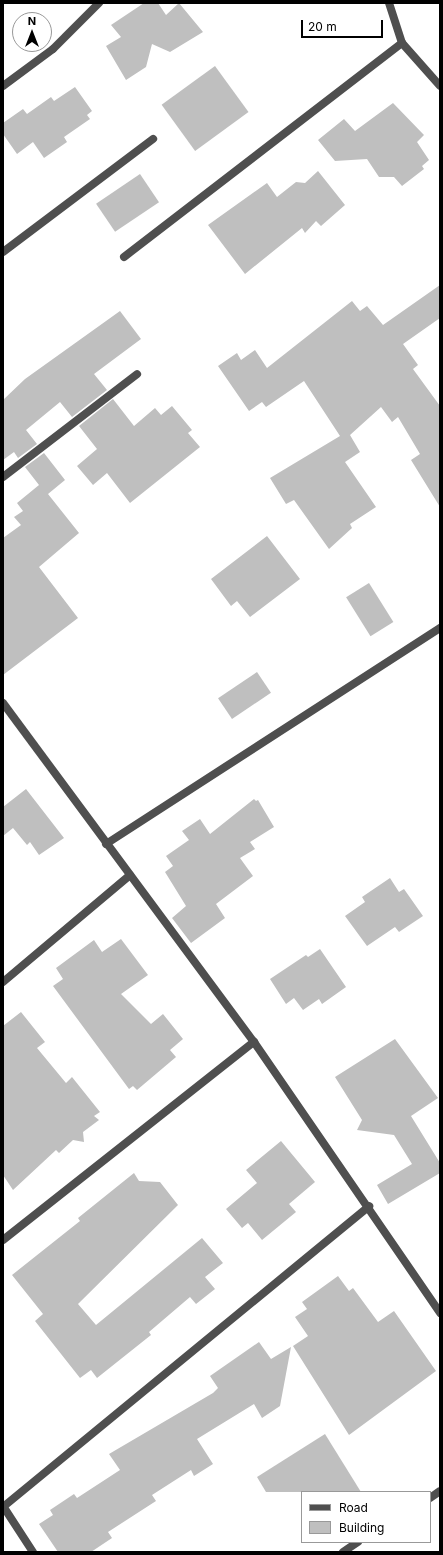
<!DOCTYPE html>
<style>
body{margin:0}
#map{position:relative;width:443px;height:1555px;overflow:hidden;background:#fff;font-family:Inter,sans-serif}
div>[style]{position:absolute}
[style*='--x']{left:calc(var(--x)*1px);top:calc(var(--y)*1px);width:calc(var(--w)*1px);rotate:calc(var(--a)*1deg)}
.building>*{inset:0;background:#bfbfbf;transform-origin:0 0}
.street>*{height:8px;margin:-4px;padding:0 4px;transform-origin:4px;border-radius:4px;background:#4f4f4f}
span{translate:-50% -50%;white-space:nowrap;text-align:center;line-height:1.15;-webkit-text-stroke:4px #fff;paint-order:stroke}
.frame{position:absolute;inset:0;border:4px solid #000;pointer-events:none}
.legend{position:absolute;left:301px;top:1491px;width:130px;height:52px;box-sizing:border-box;background:#fff;border:1px solid #999;margin:0;padding:5px 7px;list-style:none;font-size:12px;color:#000}
.legend li{display:flex;align-items:center;gap:8px;height:20px}
.legend b{width:20px;border:1px solid #999}
.north{position:absolute;left:12px;top:12px;width:40px;height:40px;box-sizing:border-box;background:#fff;border:1px solid #999;border-radius:50%;rotate:0deg;font-size:11px;font-weight:700;line-height:16px;text-align:center;color:#000}
.north::after{content:'';display:block;margin:auto;width:14px;height:18px;background:#000;clip-path:polygon(50% 0,100% 100%,50% 72%,0 100%)}
.scale{position:absolute;left:301px;top:20px;width:82px;height:18px;box-sizing:border-box;border:2px solid #000;border-top:0;padding-left:5px;font-size:12px;line-height:14px;white-space:nowrap;color:#000;-webkit-text-stroke:3px #fff;paint-order:stroke}
</style>
<div id="map">
<div class="building">
<i style="clip-path:polygon(144px 3px,158px 3px,166px 15px,179px 3px,203px 32px,170px 52px,152px 44px,146px 67px,126px 80px,106px 46px,121px 37px,111px 25px)"></i>
<i style="left:215px;top:66px;width:57px;height:66px;rotate:54deg"></i>
<i style="clip-path:polygon(75px 87px,92px 111px,87px 115px,90px 119px,64px 137px,67px 142px,44px 158px,33px 142px,17px 154px,3px 134px,3px 123px,23px 109px,27px 114px,51px 97px,54px 101px)"></i>
<i style="clip-path:polygon(393px 103px,424px 135px,417px 142px,429px 160px,422px 166px,424px 169px,402px 186px,394px 177px,379px 177px,367px 159px,335px 161px,318px 140px,344px 119px,355px 131px)"></i>
<i style="clip-path:polygon(318px 171px,345px 205px,321px 226px,316px 221px,305px 233px,302px 228px,245px 274px,208px 225px,267px 183px,277px 197px,296px 182px,305px 183px)"></i>
<i style="left:140px;top:174px;width:34px;height:53px;rotate:56deg"></i>
<i style="clip-path:polygon(440px 285px,440px 318px,403px 344px,418px 365px,413px 369px,440px 406px,440px 507px,411px 460px,420px 454px,398px 417px,392px 422px,381px 407px,350px 435px,360px 452px,345px 462px,376px 507px,350px 524px,352px 528px,329px 549px,294px 500px,286px 504px,270px 478px,340px 436px,304px 381px,266px 407px,262px 402px,249px 411px,218px 366px,237px 353px,241px 360px,255px 350px,267px 368px,352px 301px,360px 311px,367px 306px,383px 325px)"></i>
<i style="clip-path:polygon(120px 311px,141px 339px,94px 374px,107px 390px,72px 417px,60px 402px,26px 430px,37px 444px,18px 458px,14px 452px,3px 460px,3px 400px,25px 379px)"></i>
<i style="clip-path:polygon(113px 399px,134px 426px,155px 408px,161px 415px,172px 406px,192px 430px,188px 433px,200px 447px,130px 503px,107px 473px,93px 485px,77px 466px,97px 449px,79px 426px)"></i>
<i style="clip-path:polygon(44px 453px,65px 480px,48px 494px,79px 533px,39px 567px,78px 618px,3px 675px,3px 538px,21px 525px,14px 517px,23px 511px,17px 503px,39px 485px,25px 467px)"></i>
<i style="clip-path:polygon(267px 536px,300px 579px,250px 617px,237px 601px,231px 606px,211px 579px)"></i>
<i style="left:369px;top:583px;width:46px;height:27px;rotate:58deg"></i>
<i style="left:257px;top:672px;width:25px;height:47px;rotate:56deg"></i>
<i style="clip-path:polygon(26px 789px,64px 838px,39px 855px,30px 842px,27px 845px,13px 828px,3px 836px,3px 807px)"></i>
<i style="clip-path:polygon(254px 799px,256px 801px,258px 800px,274px 827px,250px 842px,255px 849px,240px 858px,253px 876px,216px 904px,225px 918px,191px 943px,172px 918px,186px 906px,165px 872px,173px 866px,166px 856px,189px 840px,182px 831px,200px 819px,210px 834px)"></i>
<i style="clip-path:polygon(390px 878px,399px 892px,404px 889px,423px 916px,399px 932px,395px 927px,367px 946px,345px 916px,365px 902px,362px 897px)"></i>
<i style="clip-path:polygon(121px 939px,148px 975px,121px 994px,151px 1024px,163px 1014px,183px 1039px,170px 1050px,176px 1057px,137px 1090px,133px 1086px,129px 1089px,53px 986px,63px 979px,56px 968px,94px 940px,102px 952px)"></i>
<i style="clip-path:polygon(320px 949px,346px 987px,322px 1004px,319px 999px,303px 1010px,294px 998px,286px 1004px,270px 979px,306px 955px,308px 957px)"></i>
<i style="clip-path:polygon(21px 1012px,45px 1042px,37px 1048px,66px 1083px,72px 1077px,100px 1112px,94px 1116px,99px 1120px,83px 1132px,84px 1142px,73px 1140px,59px 1153px,56px 1150px,13px 1190px,3px 1175px,3px 1026px)"></i>
<i style="clip-path:polygon(395px 1039px,438px 1098px,411px 1116px,440px 1163px,440px 1173px,388px 1204px,377px 1185px,412px 1164px,394px 1135px,357px 1130px,362px 1120px,335px 1077px)"></i>
<i style="clip-path:polygon(281px 1141px,315px 1182px,289px 1204px,296px 1212px,262px 1240px,248px 1223px,242px 1228px,226px 1209px,257px 1183px,246px 1170px)"></i>
<i style="clip-path:polygon(134px 1173px,139px 1181px,160px 1182px,178px 1205px,78px 1304px,96px 1325px,202px 1238px,223px 1263px,205px 1277px,215px 1289px,196px 1304px,190px 1297px,149px 1332px,151px 1335px,97px 1378px,91px 1370px,80px 1378px,35px 1321px,43px 1314px,12px 1275px,80px 1221px,78px 1218px)"></i>
<i style="clip-path:polygon(338px 1276px,349px 1291px,353px 1288px,378px 1322px,394px 1311px,436px 1371px,349px 1435px,293px 1346px,308px 1336px,295px 1317px,307px 1309px,302px 1302px)"></i>
<i style="clip-path:polygon(259px 1342px,271px 1359px,291px 1347px,280px 1406px,262px 1418px,254px 1404px,197px 1439px,213px 1464px,194px 1476px,191px 1470px,152px 1495px,156px 1501px,108px 1532px,112px 1538px,91px 1552px,58px 1552px,39px 1524px,53px 1515px,50px 1510px,74px 1494px,77px 1498px,120px 1470px,109px 1454px,213px 1393px,218px 1388px,210px 1376px)"></i>
<i style="clip-path:polygon(325px 1434px,361px 1492px,266px 1492px,257px 1477px)"></i>
</div>
<div class="street">
<i style="--x:402;--y:43;--w:57;--a:48.5"></i>
<i style="--x:3;--y:86;--w:62;--a:-36.5"></i>
<i style="--x:53;--y:49;--w:65;--a:-45"></i>
<i style="--x:3;--y:252;--w:188;--a:-37"></i>
<i style="--x:124;--y:257;--w:351;--a:-37.6"></i>
<i style="--x:402;--y:43;--w:42;--a:-108"></i>
<i style="--x:3;--y:477;--w:169;--a:-37.5"></i>
<i style="--x:3;--y:703;--w:422;--a:53.5"></i>
<i style="--x:254;--y:1042;--w:329;--a:55.5"></i>
<i style="--x:106;--y:844;--w:398;--a:-32.9"></i>
<i style="--x:3;--y:982;--w:166;--a:-40.1"></i>
<i style="--x:3;--y:1240;--w:320;--a:-38.3"></i>
<i style="--x:430;--y:1498;--w:12;--a:-35"></i>
<i style="--x:3;--y:1506;--w:55;--a:56.9"></i>
<i style="--x:3;--y:1507;--w:474;--a:-39.4"></i>
<i style="--x:343;--y:1552;--w:18;--a:-34"></i>
</div>
<div class="frame"></div>
<ul class="legend">
<li><b style="height:5px;background:#4f4f4f"></b>Road</li>
<li><b style="height:11px;background:#bfbfbf"></b>Building</li>
</ul>
<div class="north">N</div>
<div class="scale">20 m</div>
</div>
